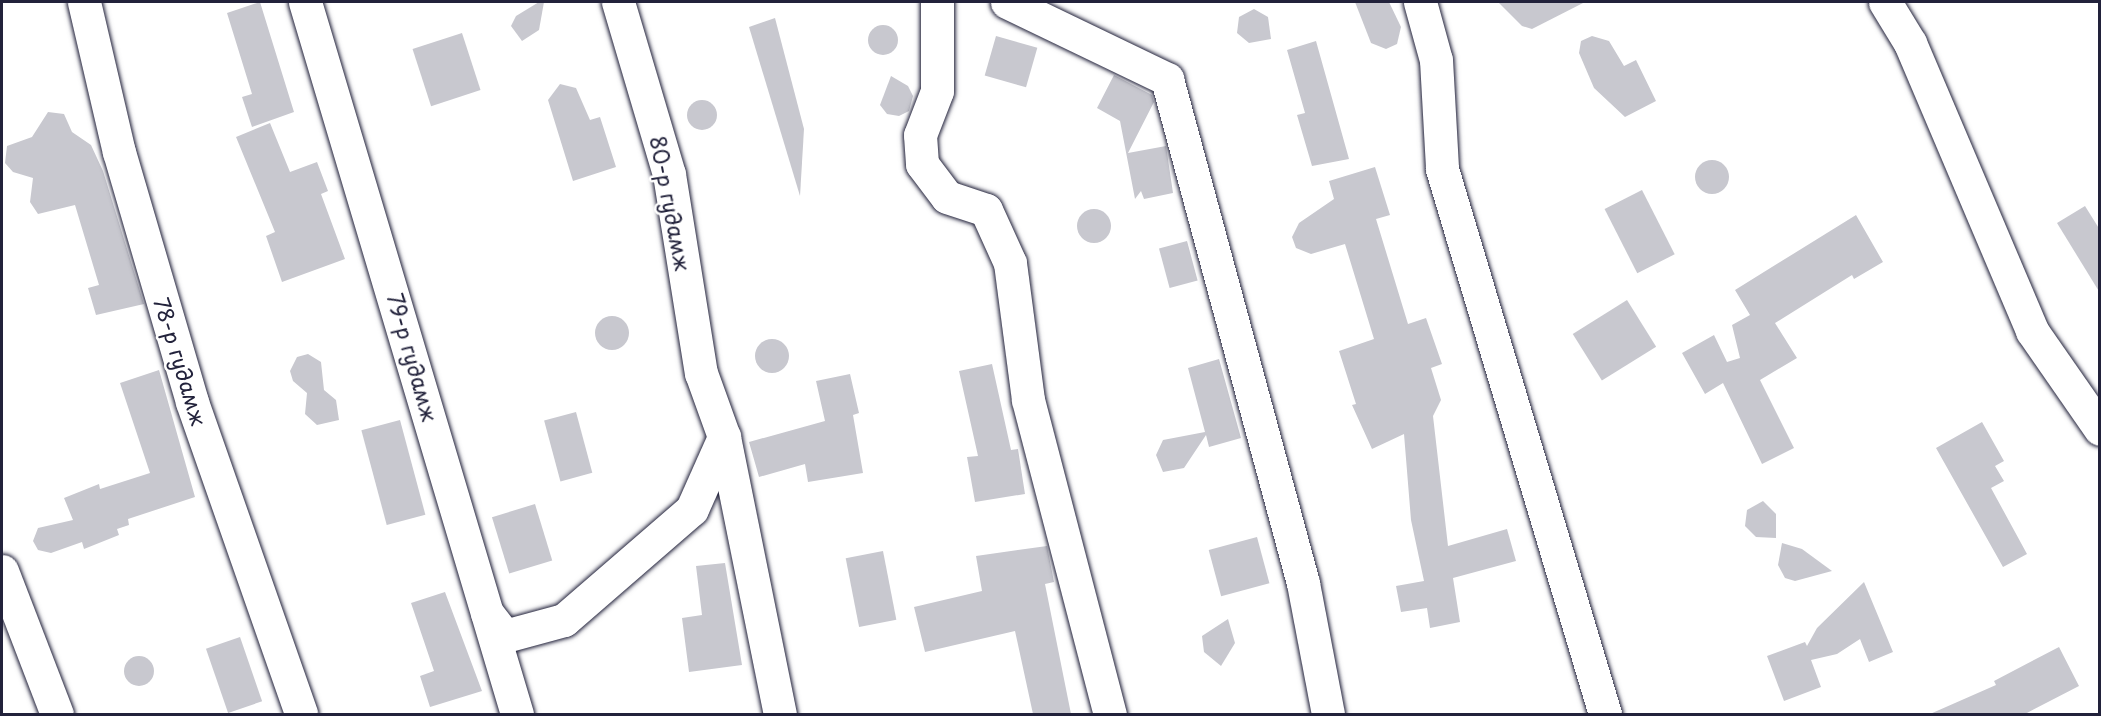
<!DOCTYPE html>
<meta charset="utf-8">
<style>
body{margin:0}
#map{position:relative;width:2101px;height:716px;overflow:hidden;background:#fff;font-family:"Playpen Sans",sans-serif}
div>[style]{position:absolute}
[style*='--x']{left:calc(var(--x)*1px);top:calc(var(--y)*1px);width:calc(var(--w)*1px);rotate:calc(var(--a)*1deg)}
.building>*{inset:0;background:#c8c8cf;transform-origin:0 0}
.round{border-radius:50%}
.roads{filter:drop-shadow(0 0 2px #22223b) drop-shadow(0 0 2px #22223b)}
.minor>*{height:33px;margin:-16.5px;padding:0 16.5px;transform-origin:16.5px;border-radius:16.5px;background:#fff}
span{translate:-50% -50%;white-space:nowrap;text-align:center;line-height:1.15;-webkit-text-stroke:5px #fff;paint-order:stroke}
.street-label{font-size:21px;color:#22223b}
.frame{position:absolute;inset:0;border:3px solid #22223b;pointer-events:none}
</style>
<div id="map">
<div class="building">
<i style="clip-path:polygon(260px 2px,294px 112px,252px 127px,242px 97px,252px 94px,227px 13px)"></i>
<i style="clip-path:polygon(539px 2px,544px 2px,539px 30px,522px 41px,511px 26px,516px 16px)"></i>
<i style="clip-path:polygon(1355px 2px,1389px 2px,1401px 27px,1397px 44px,1386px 49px,1371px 43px)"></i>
<i style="clip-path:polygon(1498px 2px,1585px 2px,1532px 29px,1522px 26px)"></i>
<i style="clip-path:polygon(1254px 9px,1268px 17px,1271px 39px,1249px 43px,1237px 33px,1239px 17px)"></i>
<i style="clip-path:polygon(775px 18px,804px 129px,800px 196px,749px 27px)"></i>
<i class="round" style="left:868px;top:25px;width:30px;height:30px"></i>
<i style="left:462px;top:33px;width:60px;height:52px;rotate:72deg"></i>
<i style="left:996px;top:36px;width:43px;height:41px;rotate:16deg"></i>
<i style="clip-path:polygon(1592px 36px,1609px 41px,1624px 66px,1636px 60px,1656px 101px,1625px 117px,1594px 88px,1579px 53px,1581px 41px)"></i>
<i style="clip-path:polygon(1316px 41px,1349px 159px,1312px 166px,1297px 115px,1305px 113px,1287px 50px)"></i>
<i style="clip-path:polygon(1114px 75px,1152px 95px,1154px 102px,1128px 153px,1166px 146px,1173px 193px,1144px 199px,1141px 191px,1135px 199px,1120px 121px,1097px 108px)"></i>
<i style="clip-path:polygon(891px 76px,908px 86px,913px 96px,909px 111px,899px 116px,887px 114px,880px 105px)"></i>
<i style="clip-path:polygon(560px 84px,576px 88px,590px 120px,600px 117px,616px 167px,573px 181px,548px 100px)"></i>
<i class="round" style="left:687px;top:100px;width:30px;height:30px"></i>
<i style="clip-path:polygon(48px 112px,64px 114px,72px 132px,91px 145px,103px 171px,144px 304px,96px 315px,88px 288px,99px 285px,75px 205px,38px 214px,30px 202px,33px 178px,13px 172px,5px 163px,7px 146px,32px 137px)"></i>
<i style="clip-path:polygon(270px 123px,290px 172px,317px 162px,328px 191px,321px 194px,345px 259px,282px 282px,266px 236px,275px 232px,236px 137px)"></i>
<i class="round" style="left:1695px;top:160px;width:34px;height:34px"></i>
<i style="clip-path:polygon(1375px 167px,1390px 215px,1376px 219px,1408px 324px,1426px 318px,1442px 364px,1431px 368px,1441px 400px,1433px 416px,1448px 546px,1507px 529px,1516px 561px,1453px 578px,1460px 622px,1430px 628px,1427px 608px,1401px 612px,1396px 586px,1424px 581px,1411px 520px,1404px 434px,1372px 449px,1352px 405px,1356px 404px,1339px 351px,1374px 339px,1345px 244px,1311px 254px,1296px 248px,1292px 237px,1299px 223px,1334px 199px,1329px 181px)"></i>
<i style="left:1642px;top:190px;width:72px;height:42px;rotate:63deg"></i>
<i style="clip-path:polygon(2085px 206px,2100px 230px,2100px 293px,2057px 223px)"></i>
<i class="round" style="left:1077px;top:209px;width:34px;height:34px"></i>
<i style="clip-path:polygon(1856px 215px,1883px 262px,1854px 279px,1852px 275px,1775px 323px,1797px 358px,1760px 380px,1794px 448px,1762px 464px,1723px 383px,1705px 394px,1682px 353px,1714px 335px,1727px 362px,1740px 358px,1732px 325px,1750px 315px,1735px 290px)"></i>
<i style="left:1187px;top:241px;width:41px;height:29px;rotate:75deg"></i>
<i style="left:1627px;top:300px;width:55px;height:64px;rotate:58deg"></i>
<i class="round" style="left:595px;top:316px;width:34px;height:34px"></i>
<i class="round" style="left:755px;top:339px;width:34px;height:34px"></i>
<i style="clip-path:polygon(308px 354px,321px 362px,324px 390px,336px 400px,339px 420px,317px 425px,305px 414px,307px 393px,293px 381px,290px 371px,297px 357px)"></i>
<i style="clip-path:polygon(1219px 359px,1241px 438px,1209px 447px,1206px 435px,1184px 468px,1163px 472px,1156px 455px,1163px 440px,1205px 432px,1188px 368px)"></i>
<i style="clip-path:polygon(992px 364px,1011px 450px,1018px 449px,1025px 494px,975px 502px,967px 457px,978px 456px,959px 371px)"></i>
<i style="clip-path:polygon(159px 370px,195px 497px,128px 519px,129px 525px,117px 529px,119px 535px,84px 549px,82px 542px,51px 553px,38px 550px,33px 541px,38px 528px,73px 520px,64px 498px,99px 484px,100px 489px,150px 473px,120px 383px)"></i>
<i style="clip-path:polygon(850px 374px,859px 413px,853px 415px,863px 473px,808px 482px,805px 464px,759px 477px,749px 442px,825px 421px,816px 381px)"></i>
<i style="left:576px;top:412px;width:63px;height:33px;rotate:75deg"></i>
<i style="left:400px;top:420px;width:98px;height:40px;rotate:75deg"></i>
<i style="clip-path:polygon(1982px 422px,2004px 461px,1995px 466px,2004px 481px,1991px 488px,2027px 554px,2003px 567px,1936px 448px)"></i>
<i style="clip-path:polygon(1763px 501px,1776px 514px,1776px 538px,1756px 537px,1745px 526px,1747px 510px)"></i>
<i style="left:535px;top:504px;width:59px;height:45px;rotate:73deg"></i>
<i style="left:1257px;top:537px;width:48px;height:50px;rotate:75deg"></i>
<i style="clip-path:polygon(1782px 543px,1802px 549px,1832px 571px,1795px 581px,1785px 578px,1778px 565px)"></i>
<i style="clip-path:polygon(1047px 546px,1054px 582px,1045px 584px,1071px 714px,1033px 714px,1015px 631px,925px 652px,914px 607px,982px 591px,976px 556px)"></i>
<i style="left:883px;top:551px;width:70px;height:38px;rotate:79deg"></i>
<i style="clip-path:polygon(725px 563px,742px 665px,689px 672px,682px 618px,702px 615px,696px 566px)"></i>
<i style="clip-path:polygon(1864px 582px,1893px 652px,1869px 662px,1860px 639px,1837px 654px,1811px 660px,1821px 687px,1784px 701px,1767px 656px,1805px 642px,1807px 646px,1817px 628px)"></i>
<i style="clip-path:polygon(445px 592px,482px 691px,430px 707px,420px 676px,434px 671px,411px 603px)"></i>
<i style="clip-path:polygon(1228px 619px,1235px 643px,1221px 666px,1204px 652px,1202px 636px)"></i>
<i style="left:240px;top:637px;width:68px;height:36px;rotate:71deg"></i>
<i style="clip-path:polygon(2059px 647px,2079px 686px,2025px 714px,1930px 714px,1996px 685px,1994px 681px)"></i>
<i class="round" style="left:124px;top:656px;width:30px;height:30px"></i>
</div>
<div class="roads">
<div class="minor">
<i style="--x:84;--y:2;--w:154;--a:76.9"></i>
<i style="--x:119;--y:152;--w:260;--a:73.7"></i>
<i style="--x:192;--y:402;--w:330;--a:70.7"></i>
<i style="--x:305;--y:2;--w:743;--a:73.42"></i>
<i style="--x:618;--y:2;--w:179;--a:73.5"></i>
<i style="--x:669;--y:174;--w:202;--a:80.9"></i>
<i style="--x:701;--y:373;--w:68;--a:70.2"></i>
<i style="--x:724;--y:437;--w:283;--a:78.6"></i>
<i style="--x:937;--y:2;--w:89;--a:90"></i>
<i style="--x:937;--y:91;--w:47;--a:111.1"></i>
<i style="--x:920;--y:135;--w:29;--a:86"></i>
<i style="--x:922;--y:164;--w:41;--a:52.9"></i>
<i style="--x:947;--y:197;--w:41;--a:18.4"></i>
<i style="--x:986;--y:210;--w:58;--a:65.6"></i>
<i style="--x:1010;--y:263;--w:138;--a:82.5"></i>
<i style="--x:1028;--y:400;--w:325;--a:75.4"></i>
<i style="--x:1007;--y:2;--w:178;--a:25.7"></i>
<i style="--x:1167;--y:79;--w:522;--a:74.9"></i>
<i style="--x:1303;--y:583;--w:133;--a:79.2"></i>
<i style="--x:1420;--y:2;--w:60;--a:74.6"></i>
<i style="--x:1436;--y:60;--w:109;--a:86.8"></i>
<i style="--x:1442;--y:169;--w:569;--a:73.35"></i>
<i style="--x:1885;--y:2;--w:48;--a:58.6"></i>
<i style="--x:1910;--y:43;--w:313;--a:67"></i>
<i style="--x:2032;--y:331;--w:119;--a:55.2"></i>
<i style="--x:2;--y:571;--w:153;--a:69"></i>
<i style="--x:487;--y:613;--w:29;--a:52"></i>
<i style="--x:505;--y:636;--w:61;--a:-15.2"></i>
<i style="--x:564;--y:620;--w:169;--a:-40.9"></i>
<i style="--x:692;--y:509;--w:79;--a:-66"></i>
</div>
</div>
<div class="street-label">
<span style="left:671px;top:203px;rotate:79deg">80-р гудамж</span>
<span style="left:413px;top:357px;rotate:74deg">79-р гудамж</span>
<span style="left:181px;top:361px;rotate:73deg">78-р гудамж</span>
</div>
<div class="frame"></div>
</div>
